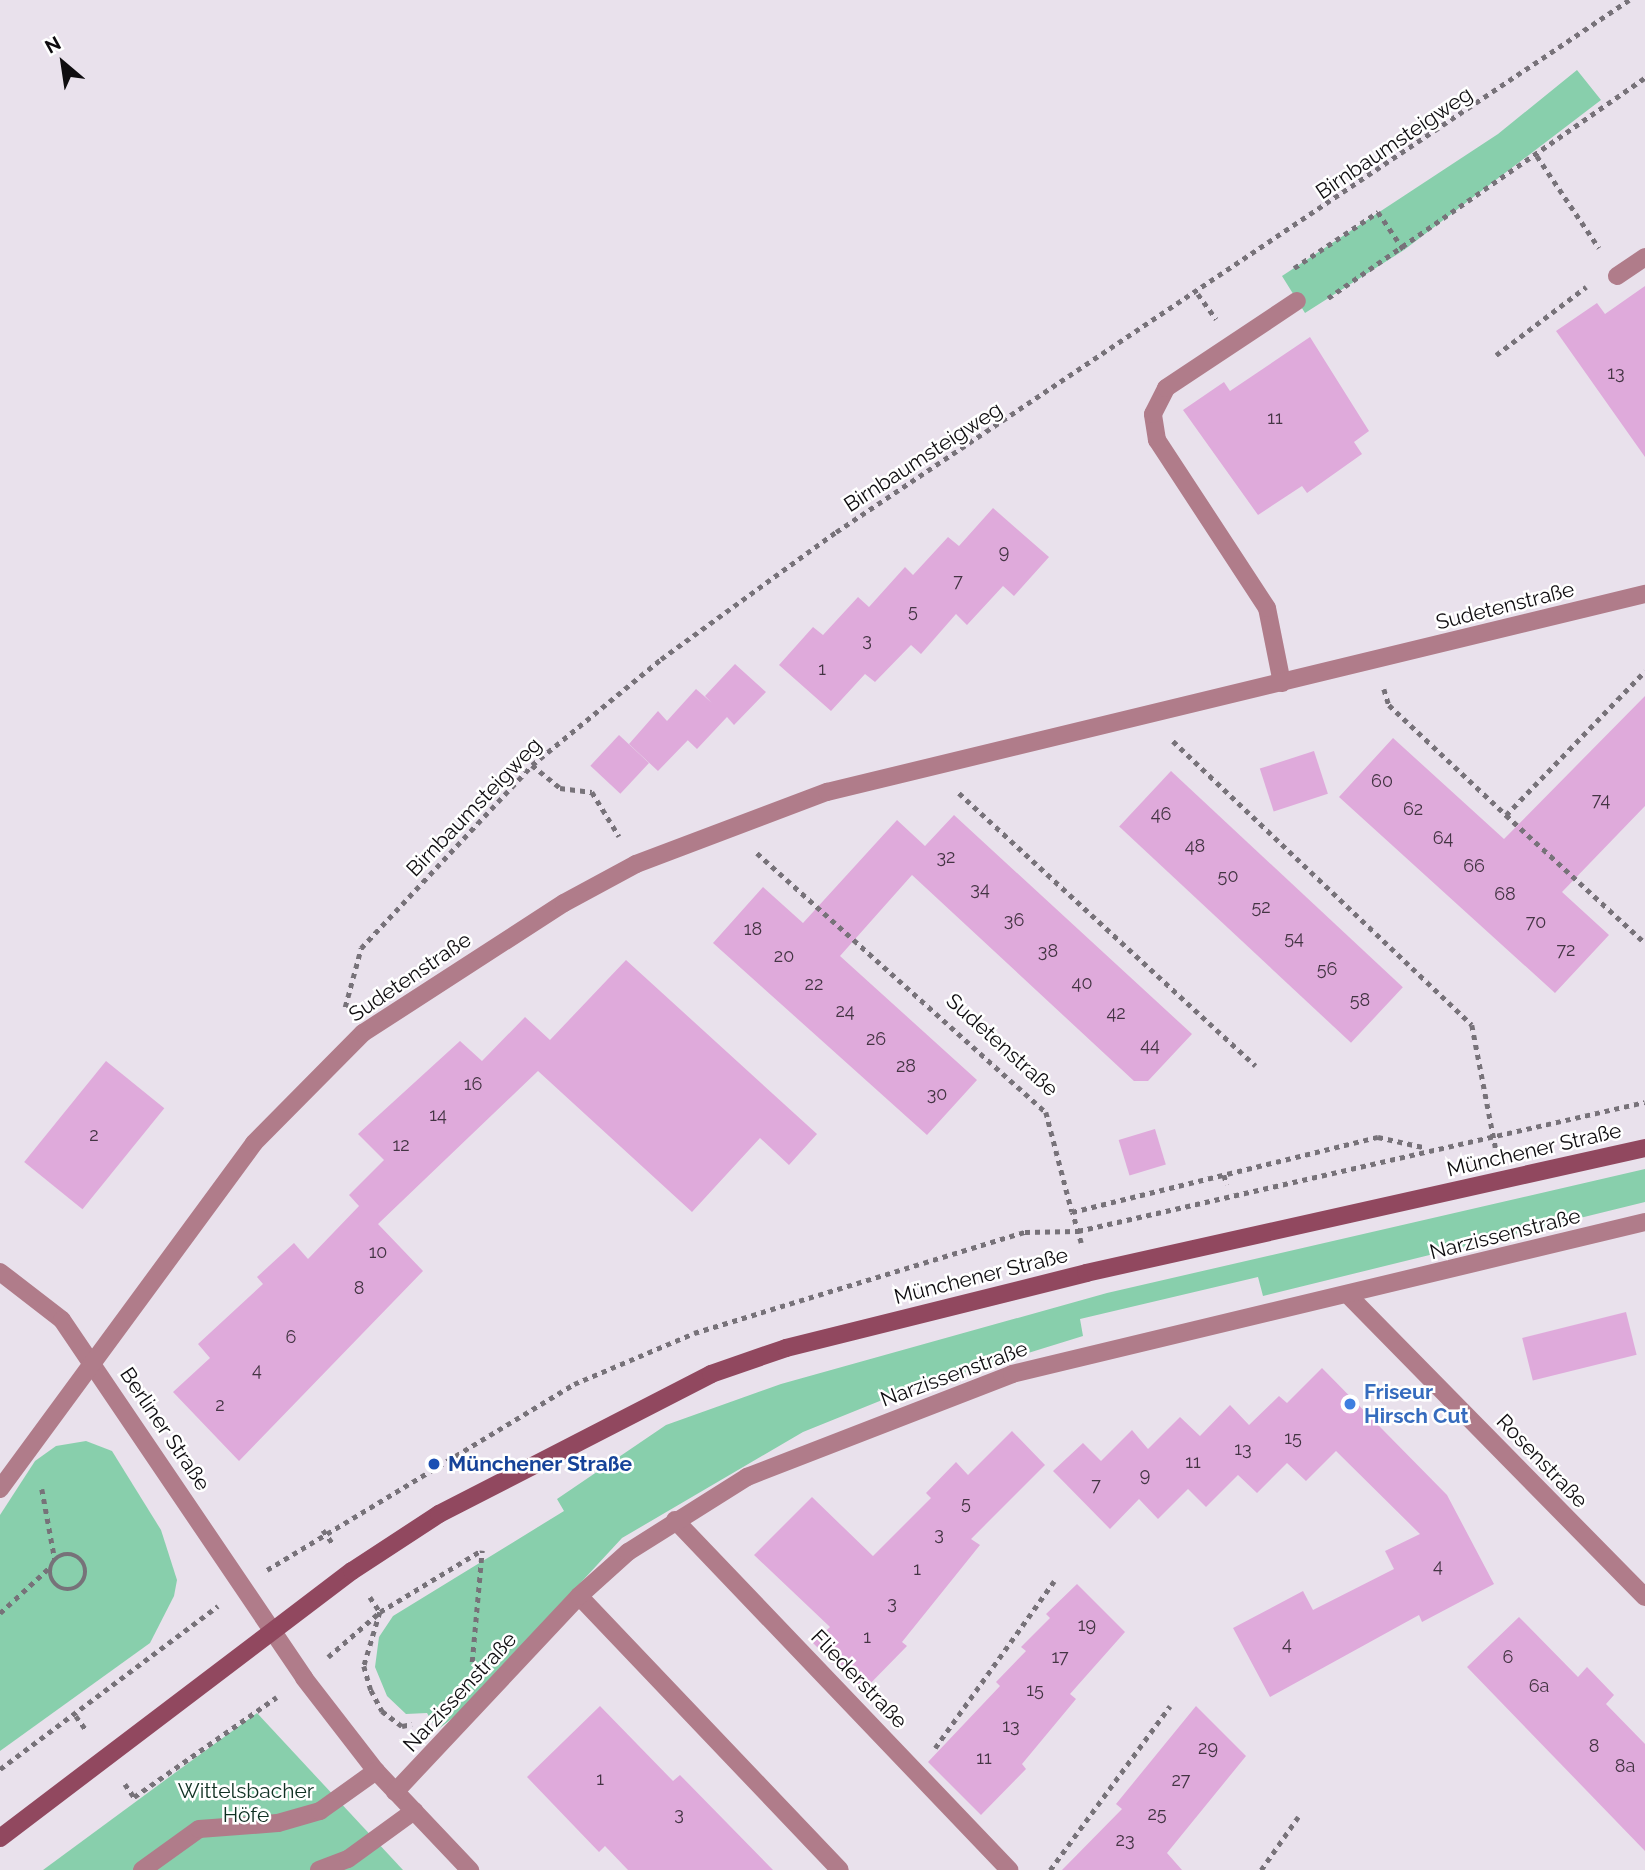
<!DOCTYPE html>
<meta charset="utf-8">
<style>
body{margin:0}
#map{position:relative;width:1645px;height:1870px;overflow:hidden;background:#e9e1ec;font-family:Raleway,sans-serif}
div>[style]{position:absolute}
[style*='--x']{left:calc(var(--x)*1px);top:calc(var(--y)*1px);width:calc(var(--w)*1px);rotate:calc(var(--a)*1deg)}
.green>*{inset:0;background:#88cfac}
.building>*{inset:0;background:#dfaadb;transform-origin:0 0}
.path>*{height:4.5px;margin-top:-2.25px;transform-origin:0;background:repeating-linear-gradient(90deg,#777279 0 5px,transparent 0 10px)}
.path>.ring{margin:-2.25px;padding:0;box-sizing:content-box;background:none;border:4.5px solid #777279;border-radius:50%}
.lane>*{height:18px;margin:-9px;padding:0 9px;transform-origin:9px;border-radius:9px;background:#b07c8a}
.street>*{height:18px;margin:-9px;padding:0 9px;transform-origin:9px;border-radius:9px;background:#b07c8a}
.secondary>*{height:18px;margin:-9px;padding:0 9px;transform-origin:9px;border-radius:9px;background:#91485f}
.dots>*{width:19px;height:19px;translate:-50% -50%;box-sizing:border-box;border:4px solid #fff;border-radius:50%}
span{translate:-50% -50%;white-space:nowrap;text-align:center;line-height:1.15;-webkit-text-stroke:5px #fff;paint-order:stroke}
.number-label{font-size:18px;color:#433443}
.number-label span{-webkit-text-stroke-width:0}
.street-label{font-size:21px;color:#0f0d10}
.shop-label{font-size:21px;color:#366cbe;font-weight:700}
.left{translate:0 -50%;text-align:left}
.transit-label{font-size:21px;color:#164399;font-weight:700}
.park-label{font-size:21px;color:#103123}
.north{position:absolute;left:28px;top:28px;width:70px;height:70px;-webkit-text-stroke:5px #fff;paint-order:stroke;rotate:331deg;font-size:19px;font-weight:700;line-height:28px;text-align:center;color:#0f0d10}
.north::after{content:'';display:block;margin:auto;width:24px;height:32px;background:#0f0d10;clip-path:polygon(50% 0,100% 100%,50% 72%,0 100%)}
</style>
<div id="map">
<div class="green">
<i style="clip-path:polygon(1577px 70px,1601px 100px,1404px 250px,1305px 313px,1282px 276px,1498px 134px)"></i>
<i style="clip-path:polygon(1645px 1169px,1645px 1202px,1263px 1296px,1258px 1277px,1080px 1319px,1083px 1336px,902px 1392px,803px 1432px,622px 1538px,462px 1711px,437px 1730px,427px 1713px,406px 1714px,387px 1696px,375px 1667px,379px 1637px,393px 1616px,564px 1511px,557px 1499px,666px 1425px,781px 1384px,1107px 1293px)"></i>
<i style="clip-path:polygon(86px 1441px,112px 1451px,161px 1530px,177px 1580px,174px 1596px,150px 1643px,0 1751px,0 1515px,35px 1461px,56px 1446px)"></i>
<i style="clip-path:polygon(257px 1713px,403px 1870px,43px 1870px,187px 1764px)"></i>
</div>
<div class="building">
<i style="clip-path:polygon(1645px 286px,1645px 457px,1556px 331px,1597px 303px,1605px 314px)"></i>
<i style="clip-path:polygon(1310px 337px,1369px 431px,1354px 442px,1362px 454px,1307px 493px,1302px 486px,1258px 515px,1183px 410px,1224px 382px,1230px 391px)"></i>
<i style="clip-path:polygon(993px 508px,1049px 557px,1014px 596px,1003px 586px,967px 625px,956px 614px,921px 654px,911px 645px,875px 682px,865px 674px,831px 711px,779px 665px,813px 627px,823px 635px,858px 597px,869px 607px,905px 567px,913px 575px,948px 537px,959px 546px)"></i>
<i style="clip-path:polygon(735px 664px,766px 692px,734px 725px,727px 717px,697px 749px,677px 730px,688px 740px,658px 771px,629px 744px,658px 711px,667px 721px,696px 689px,712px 703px,705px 696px)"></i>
<i style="clip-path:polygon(1645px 696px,1645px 806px,1562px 892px,1609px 935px,1555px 993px,1339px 797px,1393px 738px,1504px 839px)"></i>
<i style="left:619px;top:735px;width:41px;height:42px;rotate:43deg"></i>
<i style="left:1314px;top:751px;width:45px;height:57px;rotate:72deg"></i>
<i style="left:1171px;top:771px;width:317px;height:76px;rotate:43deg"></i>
<i style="clip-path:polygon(954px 815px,1192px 1034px,1148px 1081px,1134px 1081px,912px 875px,840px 956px,977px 1080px,927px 1135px,713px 943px,763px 887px,803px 923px,897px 820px,925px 846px)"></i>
<i style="clip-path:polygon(626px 960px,817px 1134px,789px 1165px,760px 1138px,692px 1212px,538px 1071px,378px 1224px,423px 1271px,239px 1461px,173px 1392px,210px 1358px,198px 1344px,263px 1284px,257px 1277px,294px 1243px,308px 1259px,359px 1206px,349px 1195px,384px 1160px,358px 1134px,460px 1041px,482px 1061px,525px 1017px,550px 1040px)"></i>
<i style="left:106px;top:1061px;width:75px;height:130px;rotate:39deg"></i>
<i style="left:1155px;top:1129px;width:37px;height:38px;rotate:73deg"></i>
<i style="left:1626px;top:1312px;width:44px;height:107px;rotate:76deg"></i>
<i style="clip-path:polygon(1322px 1368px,1447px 1495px,1494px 1584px,1422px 1622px,1419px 1615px,1270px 1697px,1233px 1628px,1303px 1591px,1313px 1610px,1394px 1569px,1385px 1551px,1420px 1534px,1336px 1451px,1306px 1481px,1287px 1463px,1257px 1493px,1238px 1475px,1206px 1507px,1188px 1489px,1158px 1519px,1139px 1499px,1110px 1529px,1053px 1471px,1083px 1443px,1101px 1461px,1132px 1430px,1148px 1449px,1180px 1417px,1200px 1436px,1230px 1405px,1249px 1425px,1279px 1396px,1287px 1403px)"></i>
<i style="clip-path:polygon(1012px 1431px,1045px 1465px,971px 1539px,980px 1545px,902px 1642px,907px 1646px,862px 1692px,813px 1643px,830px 1627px,754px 1555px,812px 1497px,873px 1556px,931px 1498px,926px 1493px,956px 1462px,968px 1475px)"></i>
<i style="clip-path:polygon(1077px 1584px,1125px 1632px,1070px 1694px,1076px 1699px,1022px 1764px,1026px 1769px,981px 1815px,928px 1762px,1000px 1686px,996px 1682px,1026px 1651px,1021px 1647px,1050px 1618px,1046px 1614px)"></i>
<i style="clip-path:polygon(1519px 1617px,1578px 1677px,1587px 1667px,1614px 1695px,1606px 1704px,1645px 1744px,1645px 1851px,1467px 1667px)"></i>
<i style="clip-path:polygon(600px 1706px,673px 1781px,680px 1775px,773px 1870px,628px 1870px,605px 1846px,599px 1852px,527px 1777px)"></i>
<i style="clip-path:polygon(1196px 1706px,1246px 1756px,1167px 1853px,1182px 1870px,1062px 1870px,1122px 1809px,1116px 1804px)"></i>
</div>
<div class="path">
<i style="--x:1537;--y:156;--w:111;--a:56"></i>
<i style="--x:1294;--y:268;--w:101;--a:-33.7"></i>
<i style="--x:1378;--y:212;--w:46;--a:55.6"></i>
<i style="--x:1198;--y:294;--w:31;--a:54"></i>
<i style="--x:1328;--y:298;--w:386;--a:-34.8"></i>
<i style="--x:1496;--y:355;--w:113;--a:-37.1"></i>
<i style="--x:1384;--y:689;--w:17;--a:73"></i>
<i style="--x:1389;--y:705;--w:161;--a:43.2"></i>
<i style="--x:1506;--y:815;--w:200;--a:-46"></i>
<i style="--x:1173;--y:741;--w:412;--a:43.5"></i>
<i style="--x:1472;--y:1025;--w:127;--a:79.1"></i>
<i style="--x:532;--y:765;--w:36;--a:39"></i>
<i style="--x:560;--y:788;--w:32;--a:7"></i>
<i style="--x:592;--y:792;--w:52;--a:58.5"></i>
<i style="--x:959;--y:793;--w:403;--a:42.6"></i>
<i style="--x:1506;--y:815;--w:189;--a:42.6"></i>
<i style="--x:757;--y:853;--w:388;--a:41.9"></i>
<i style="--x:1046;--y:1112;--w:103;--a:75.4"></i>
<i style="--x:345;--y:1007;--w:61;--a:-74.8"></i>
<i style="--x:361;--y:948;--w:250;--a:-46.9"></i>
<i style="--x:532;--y:765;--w:167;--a:-39.4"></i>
<i style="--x:661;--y:659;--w:216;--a:-36"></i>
<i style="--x:836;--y:532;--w:955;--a:-33.86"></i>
<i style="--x:1224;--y:1175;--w:10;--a:73"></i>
<i style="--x:1081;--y:1243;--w:32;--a:-106"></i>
<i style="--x:1072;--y:1212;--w:315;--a:-13.8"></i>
<i style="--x:1378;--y:1137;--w:46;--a:12.5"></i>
<i style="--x:42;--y:1489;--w:72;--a:79.6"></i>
<i style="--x:323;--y:1530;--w:17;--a:54"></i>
<i class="ring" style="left:50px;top:1554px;width:31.5px;height:31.5px"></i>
<i style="--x:267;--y:1570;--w:359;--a:-31.2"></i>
<i style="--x:574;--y:1384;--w:130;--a:-23"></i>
<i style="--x:694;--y:1333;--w:346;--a:-17"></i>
<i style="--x:1025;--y:1232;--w:53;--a:-1.1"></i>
<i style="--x:1078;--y:1231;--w:581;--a:-12.82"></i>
<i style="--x:370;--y:1597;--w:18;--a:56"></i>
<i style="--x:380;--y:1612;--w:56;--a:106.5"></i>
<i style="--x:364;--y:1666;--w:25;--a:74"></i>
<i style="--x:371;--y:1690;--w:24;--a:62"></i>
<i style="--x:382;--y:1711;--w:25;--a:37"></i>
<i style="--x:402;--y:1726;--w:10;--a:-11"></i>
<i style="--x:0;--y:1613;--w:68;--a:-42.6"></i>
<i style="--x:328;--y:1657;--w:69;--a:-40.9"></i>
<i style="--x:380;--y:1612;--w:119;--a:-31.3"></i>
<i style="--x:472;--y:1662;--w:112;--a:-84.9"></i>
<i style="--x:76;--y:1716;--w:19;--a:54"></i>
<i style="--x:935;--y:1748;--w:205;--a:-54.5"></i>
<i style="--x:0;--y:1769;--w:272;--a:-36.8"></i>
<i style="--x:125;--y:1784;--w:16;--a:55"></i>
<i style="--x:134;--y:1797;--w:174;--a:-35"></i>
<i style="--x:1050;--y:1870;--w:203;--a:-53.8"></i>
<i style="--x:1261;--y:1870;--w:65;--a:-55.1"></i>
</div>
<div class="lane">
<i style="--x:1617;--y:276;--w:34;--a:-34"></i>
<i style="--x:1282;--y:683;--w:76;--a:-101.3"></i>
<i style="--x:1267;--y:608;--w:201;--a:-123.2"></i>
<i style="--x:1157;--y:440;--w:26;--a:-99"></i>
<i style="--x:1153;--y:414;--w:29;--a:-63"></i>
<i style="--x:1166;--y:388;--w:157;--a:-33.6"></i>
<i style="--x:579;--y:1596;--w:378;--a:46.4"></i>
<i style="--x:319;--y:1870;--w:31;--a:-21"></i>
<i style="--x:348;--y:1859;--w:82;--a:-36"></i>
</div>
<div class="street">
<i style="--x:0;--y:1272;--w:78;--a:37.7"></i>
<i style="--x:62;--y:1320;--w:432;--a:55.9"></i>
<i style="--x:304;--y:1678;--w:118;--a:52.3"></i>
<i style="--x:376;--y:1771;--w:137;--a:46.5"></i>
<i style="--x:1349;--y:1296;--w:422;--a:45.5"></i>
<i style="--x:0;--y:1489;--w:429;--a:-53.7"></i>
<i style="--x:254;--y:1143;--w:155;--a:-45.3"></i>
<i style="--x:363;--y:1033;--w:239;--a:-32.9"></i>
<i style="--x:564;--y:903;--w:82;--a:-28.4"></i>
<i style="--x:636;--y:864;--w:204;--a:-20.7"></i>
<i style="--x:827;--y:792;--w:842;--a:-13.61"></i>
<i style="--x:675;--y:1520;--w:484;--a:46.3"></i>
<i style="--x:395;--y:1792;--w:269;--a:-46.8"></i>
<i style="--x:579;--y:1596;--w:66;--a:-41.9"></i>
<i style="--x:628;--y:1552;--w:141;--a:-32.2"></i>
<i style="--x:747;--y:1477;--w:284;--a:-21.2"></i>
<i style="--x:1012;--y:1374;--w:651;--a:-13.5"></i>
<i style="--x:142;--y:1870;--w:70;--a:-35.7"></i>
<i style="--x:199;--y:1829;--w:79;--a:-4.3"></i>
<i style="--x:278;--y:1823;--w:44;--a:-15.9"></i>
<i style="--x:320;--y:1811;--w:69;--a:-35.5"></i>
</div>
<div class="secondary">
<i style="--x:0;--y:1838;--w:442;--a:-37.2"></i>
<i style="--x:352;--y:1571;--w:104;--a:-33.2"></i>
<i style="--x:439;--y:1514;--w:306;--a:-27.2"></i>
<i style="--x:711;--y:1374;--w:79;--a:-19.1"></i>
<i style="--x:786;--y:1348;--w:309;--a:-14"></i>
<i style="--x:1086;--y:1273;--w:573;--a:-12.6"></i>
</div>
<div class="dots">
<i style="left:1350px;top:1404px;background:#3f7fe0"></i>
<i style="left:434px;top:1464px;background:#1a4fb4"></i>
</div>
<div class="number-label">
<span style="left:1616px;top:373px">13</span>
<span style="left:1275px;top:418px">11</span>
<span style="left:1004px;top:552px">9</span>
<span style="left:958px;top:581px">7</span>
<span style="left:913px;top:611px">5</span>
<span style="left:867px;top:640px">3</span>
<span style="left:822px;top:669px">1</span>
<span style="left:1382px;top:781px">60</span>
<span style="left:1601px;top:800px">74</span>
<span style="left:1413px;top:809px">62</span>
<span style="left:1161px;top:814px">46</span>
<span style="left:1443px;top:838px">64</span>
<span style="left:1195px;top:846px">48</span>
<span style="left:946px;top:857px">32</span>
<span style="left:1474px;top:866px">66</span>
<span style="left:1228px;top:876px">50</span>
<span style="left:980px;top:889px">34</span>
<span style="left:1505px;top:894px">68</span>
<span style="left:1261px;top:907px">52</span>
<span style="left:1014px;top:920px">36</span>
<span style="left:1536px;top:922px">70</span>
<span style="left:753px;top:929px">18</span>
<span style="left:1294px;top:938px">54</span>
<span style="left:1566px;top:950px">72</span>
<span style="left:1048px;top:951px">38</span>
<span style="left:784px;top:956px">20</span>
<span style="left:1327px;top:969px">56</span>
<span style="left:1082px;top:983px">40</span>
<span style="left:814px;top:984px">22</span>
<span style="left:1360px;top:1000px">58</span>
<span style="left:845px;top:1011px">24</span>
<span style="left:1116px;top:1013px">42</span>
<span style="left:876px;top:1039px">26</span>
<span style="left:1150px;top:1045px">44</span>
<span style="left:906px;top:1066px">28</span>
<span style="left:473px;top:1084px">16</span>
<span style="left:937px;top:1094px">30</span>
<span style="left:438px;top:1115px">14</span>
<span style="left:94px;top:1135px">2</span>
<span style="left:401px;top:1145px">12</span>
<span style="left:378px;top:1252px">10</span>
<span style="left:359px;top:1288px">8</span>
<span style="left:291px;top:1337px">6</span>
<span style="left:257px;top:1370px">4</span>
<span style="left:220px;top:1405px">2</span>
<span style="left:1293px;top:1438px">15</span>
<span style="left:1243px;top:1449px">13</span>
<span style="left:1193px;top:1462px">11</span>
<span style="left:1145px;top:1475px">9</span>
<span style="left:1096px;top:1485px">7</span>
<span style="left:966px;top:1503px">5</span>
<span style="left:939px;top:1534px">3</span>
<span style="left:1438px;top:1566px">4</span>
<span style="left:917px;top:1569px">1</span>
<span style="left:892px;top:1603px">3</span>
<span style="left:1087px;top:1625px">19</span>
<span style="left:867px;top:1637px">1</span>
<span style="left:1287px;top:1644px">4</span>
<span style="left:1060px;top:1657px">17</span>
<span style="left:1508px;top:1657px">6</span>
<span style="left:1539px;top:1686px">6a</span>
<span style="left:1035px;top:1690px">15</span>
<span style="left:1011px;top:1726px">13</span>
<span style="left:1594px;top:1746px">8</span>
<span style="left:1208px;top:1748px">29</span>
<span style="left:984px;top:1758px">11</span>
<span style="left:1625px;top:1766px">8a</span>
<span style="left:600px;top:1779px">1</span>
<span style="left:1181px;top:1780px">27</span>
<span style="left:679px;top:1814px">3</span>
<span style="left:1157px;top:1814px">25</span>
<span style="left:1125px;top:1840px">23</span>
</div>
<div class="street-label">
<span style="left:1394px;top:143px;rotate:-34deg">Birnbaumsteigweg</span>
<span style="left:923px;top:457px;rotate:-33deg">Birnbaumsteigweg</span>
<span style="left:1505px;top:606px;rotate:-14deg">Sudetenstraße</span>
<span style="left:474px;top:807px;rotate:-46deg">Birnbaumsteigweg</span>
<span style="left:410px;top:977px;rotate:-34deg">Sudetenstraße</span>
<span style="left:1002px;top:1045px;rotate:42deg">Sudetenstraße</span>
<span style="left:1534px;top:1150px;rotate:-13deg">Münchener Straße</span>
<span style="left:1505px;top:1234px;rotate:-14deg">Narzissenstraße</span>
<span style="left:981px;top:1276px;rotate:-14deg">Münchener Straße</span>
<span style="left:954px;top:1374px;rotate:-20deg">Narzissenstraße</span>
<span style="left:165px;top:1429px;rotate:56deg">Berliner Straße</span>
<span style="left:1542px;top:1461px;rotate:46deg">Rosenstraße</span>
<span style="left:859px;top:1679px;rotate:46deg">Fliederstraße</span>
<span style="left:460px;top:1692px;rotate:-47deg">Narzissenstraße</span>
</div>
<div class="shop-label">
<span class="left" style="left:1364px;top:1404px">Friseur<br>Hirsch Cut</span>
</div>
<div class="transit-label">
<span class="left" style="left:448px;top:1464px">Münchener Straße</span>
</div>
<div class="park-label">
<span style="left:246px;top:1803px">Wittelsbacher<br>Höfe</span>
</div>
<div class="north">N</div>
</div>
